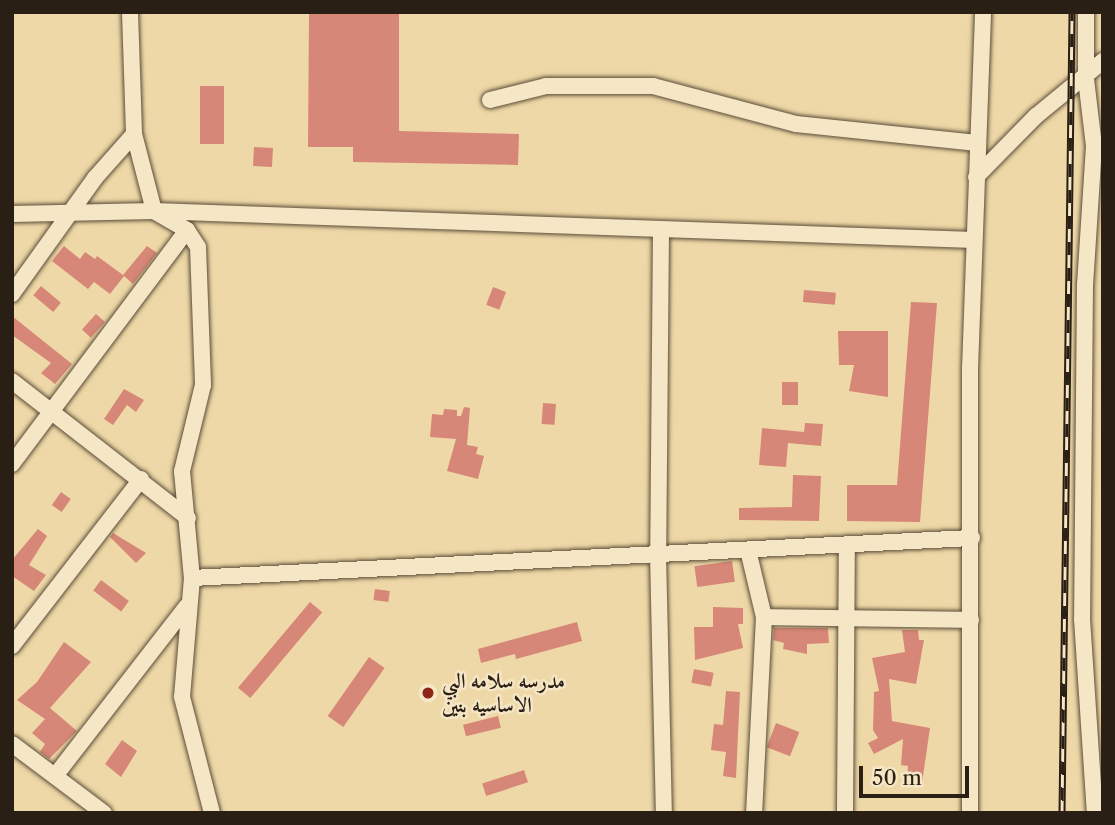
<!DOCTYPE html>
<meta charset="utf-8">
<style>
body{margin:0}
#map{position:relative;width:1115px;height:825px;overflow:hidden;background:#efd8a7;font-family:"Libre Caslon Text",Amiri,serif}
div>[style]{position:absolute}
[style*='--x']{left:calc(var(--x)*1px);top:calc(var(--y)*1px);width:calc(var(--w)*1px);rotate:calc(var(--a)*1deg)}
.building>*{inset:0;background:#d78777;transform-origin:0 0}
.roads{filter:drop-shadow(0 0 2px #5a4d39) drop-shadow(0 0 2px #5a4d39)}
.minor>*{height:16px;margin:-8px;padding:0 8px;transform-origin:8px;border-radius:8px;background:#f5e6c6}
.rail>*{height:7px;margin-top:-3.5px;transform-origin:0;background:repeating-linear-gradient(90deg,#f5e6c6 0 13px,#291f14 0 26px);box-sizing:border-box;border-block:2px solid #291f14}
.dots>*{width:19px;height:19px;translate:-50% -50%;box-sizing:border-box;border:4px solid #f5e6c6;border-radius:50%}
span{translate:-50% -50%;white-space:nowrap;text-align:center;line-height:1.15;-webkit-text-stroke:5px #f5e6c6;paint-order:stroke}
.poi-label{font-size:21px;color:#291f14;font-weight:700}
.left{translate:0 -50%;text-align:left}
.frame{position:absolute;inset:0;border:14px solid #291f14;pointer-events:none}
.scale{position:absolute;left:859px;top:766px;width:110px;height:32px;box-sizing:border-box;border:4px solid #291f14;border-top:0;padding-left:9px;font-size:21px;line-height:24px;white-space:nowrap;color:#291f14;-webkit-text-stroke:5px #f5e6c6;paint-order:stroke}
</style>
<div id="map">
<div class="building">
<i style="clip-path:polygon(309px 12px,399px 12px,399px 131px,519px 134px,518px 165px,353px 162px,353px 147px,308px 147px)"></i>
<i style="left:200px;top:86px;width:24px;height:58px"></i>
<i style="left:254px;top:147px;width:19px;height:19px;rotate:3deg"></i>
<i style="clip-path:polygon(64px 246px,80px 259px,85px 252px,95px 259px,97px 256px,123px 275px,147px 246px,157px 253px,133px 284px,124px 276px,110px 294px,94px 282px,88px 289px,52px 261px)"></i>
<i style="left:41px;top:286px;width:26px;height:12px;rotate:40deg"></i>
<i style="left:493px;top:287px;width:14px;height:19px;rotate:21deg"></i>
<i style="left:804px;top:290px;width:32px;height:12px;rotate:5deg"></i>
<i style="clip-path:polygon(911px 302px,937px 303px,920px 522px,847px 521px,847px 485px,897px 485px)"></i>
<i style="left:96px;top:314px;width:12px;height:21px;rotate:42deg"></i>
<i style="clip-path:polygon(12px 316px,72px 364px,55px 384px,41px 373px,51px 363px,12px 335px)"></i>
<i style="clip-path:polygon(838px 331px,888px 331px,888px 397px,849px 391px,854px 365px,839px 365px)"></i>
<i style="left:782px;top:382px;width:16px;height:23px"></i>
<i style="clip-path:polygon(124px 389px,144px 400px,136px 412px,127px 405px,113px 425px,104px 419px)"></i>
<i style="left:543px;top:403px;width:13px;height:21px;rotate:4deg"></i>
<i style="clip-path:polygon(464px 407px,470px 408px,467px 445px,478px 447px,476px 454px,484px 456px,478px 479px,447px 471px,456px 439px,430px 437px,432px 414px,443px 415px,444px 409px,457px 410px,457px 416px,461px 416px)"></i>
<i style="clip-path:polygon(805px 423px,823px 424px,821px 446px,788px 443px,786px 467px,759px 465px,762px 428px,804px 432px)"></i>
<i style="clip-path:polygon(793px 475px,821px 476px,819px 521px,739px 520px,739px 508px,792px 507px)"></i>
<i style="left:61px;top:492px;width:12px;height:16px;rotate:35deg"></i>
<i style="clip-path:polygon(38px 529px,47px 536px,29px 565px,46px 575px,34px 591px,12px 576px,12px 560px)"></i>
<i style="clip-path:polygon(113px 533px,146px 553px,136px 563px,110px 537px)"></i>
<i style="left:732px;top:561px;width:21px;height:38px;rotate:82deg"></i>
<i style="left:101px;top:580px;width:35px;height:13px;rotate:37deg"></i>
<i style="left:375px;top:589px;width:15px;height:11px;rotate:8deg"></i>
<i style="left:310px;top:602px;width:16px;height:112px;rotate:40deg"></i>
<i style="clip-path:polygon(713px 607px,743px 608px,743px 624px,738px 624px,743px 648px,695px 660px,694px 627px,713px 627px)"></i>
<i style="clip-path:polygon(577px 622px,582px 641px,516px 659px,515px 654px,481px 663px,478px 649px)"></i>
<i style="clip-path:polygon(774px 628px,828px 628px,829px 643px,807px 644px,807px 654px,783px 649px,784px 643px,773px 640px)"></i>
<i style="clip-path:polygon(902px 630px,918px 630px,919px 640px,924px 640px,916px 684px,889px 679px,892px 721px,930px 728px,922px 783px,907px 783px,908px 766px,901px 765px,903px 739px,874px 754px,868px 743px,878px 738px,873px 730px,874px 692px,879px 691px,872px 658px,905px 652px)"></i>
<i style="clip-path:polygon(64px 642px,91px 662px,50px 708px,77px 731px,49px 759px,40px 752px,45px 744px,32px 733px,45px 719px,17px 700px,37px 682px)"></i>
<i style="left:369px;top:657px;width:19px;height:72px;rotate:35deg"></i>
<i style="left:694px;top:669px;width:20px;height:14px;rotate:11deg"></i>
<i style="clip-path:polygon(726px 691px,740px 692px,736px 778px,723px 776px,726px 752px,711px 750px,714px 724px,723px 725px)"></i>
<i style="left:498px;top:716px;width:12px;height:36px;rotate:76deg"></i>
<i style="left:776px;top:723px;width:25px;height:26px;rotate:21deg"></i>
<i style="clip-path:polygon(122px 740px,137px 751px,121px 777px,105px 764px)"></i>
<i style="left:524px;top:770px;width:13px;height:44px;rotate:72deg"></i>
</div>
<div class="roads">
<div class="minor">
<i style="--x:130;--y:12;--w:122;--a:88.1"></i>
<i style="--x:134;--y:134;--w:80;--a:75.4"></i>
<i style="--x:154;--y:211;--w:38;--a:30"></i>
<i style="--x:187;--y:230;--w:20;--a:57"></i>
<i style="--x:198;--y:247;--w:138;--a:87.9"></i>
<i style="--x:203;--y:385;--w:89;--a:103.7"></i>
<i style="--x:182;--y:471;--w:107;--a:84.7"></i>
<i style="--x:192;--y:578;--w:119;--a:94.8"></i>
<i style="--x:182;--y:697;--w:120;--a:75.5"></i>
<i style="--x:1086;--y:12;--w:67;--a:90"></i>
<i style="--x:1086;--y:79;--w:67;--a:83.2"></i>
<i style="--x:1094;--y:146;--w:138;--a:93.7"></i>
<i style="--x:1085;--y:284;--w:335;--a:90.5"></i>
<i style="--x:1082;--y:619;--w:194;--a:86.2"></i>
<i style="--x:490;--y:100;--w:58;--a:-14"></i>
<i style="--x:546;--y:86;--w:107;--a:0"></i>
<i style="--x:653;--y:86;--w:148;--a:14.9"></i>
<i style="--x:796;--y:124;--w:182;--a:6"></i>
<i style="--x:976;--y:177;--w:86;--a:-45.5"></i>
<i style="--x:1036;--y:116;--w:87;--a:-39.4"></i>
<i style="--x:12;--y:214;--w:142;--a:-1.2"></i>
<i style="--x:154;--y:211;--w:820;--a:2.03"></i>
<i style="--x:661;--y:230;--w:324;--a:90.5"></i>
<i style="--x:658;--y:554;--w:259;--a:88.7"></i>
<i style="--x:12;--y:294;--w:143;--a:-54.4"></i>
<i style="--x:95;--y:178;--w:59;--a:-48.4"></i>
<i style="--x:12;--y:381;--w:223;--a:37.9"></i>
<i style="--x:12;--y:464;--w:292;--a:-53.2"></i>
<i style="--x:748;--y:550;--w:69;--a:76.6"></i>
<i style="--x:764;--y:617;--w:196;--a:92.9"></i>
<i style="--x:192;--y:578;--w:781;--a:-2.94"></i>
<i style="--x:764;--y:617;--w:207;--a:0.8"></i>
<i style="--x:12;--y:646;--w:211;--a:-52.3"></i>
<i style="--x:12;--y:744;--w:115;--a:36.9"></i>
<i style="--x:55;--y:776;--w:215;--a:-52.2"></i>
<i style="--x:845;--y:813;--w:268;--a:-89.6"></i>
<i style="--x:970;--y:813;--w:444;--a:-90"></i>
<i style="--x:970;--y:369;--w:357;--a:-87.9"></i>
</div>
</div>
<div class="rail">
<i style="--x:1062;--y:813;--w:801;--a:-89.28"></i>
</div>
<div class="dots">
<i style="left:428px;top:693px;background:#8f2418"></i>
</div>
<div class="poi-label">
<span class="left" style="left:442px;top:693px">مدرسه سلامه البي<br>الاساسيه بنين</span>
</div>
<div class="frame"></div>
<div class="scale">50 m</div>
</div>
